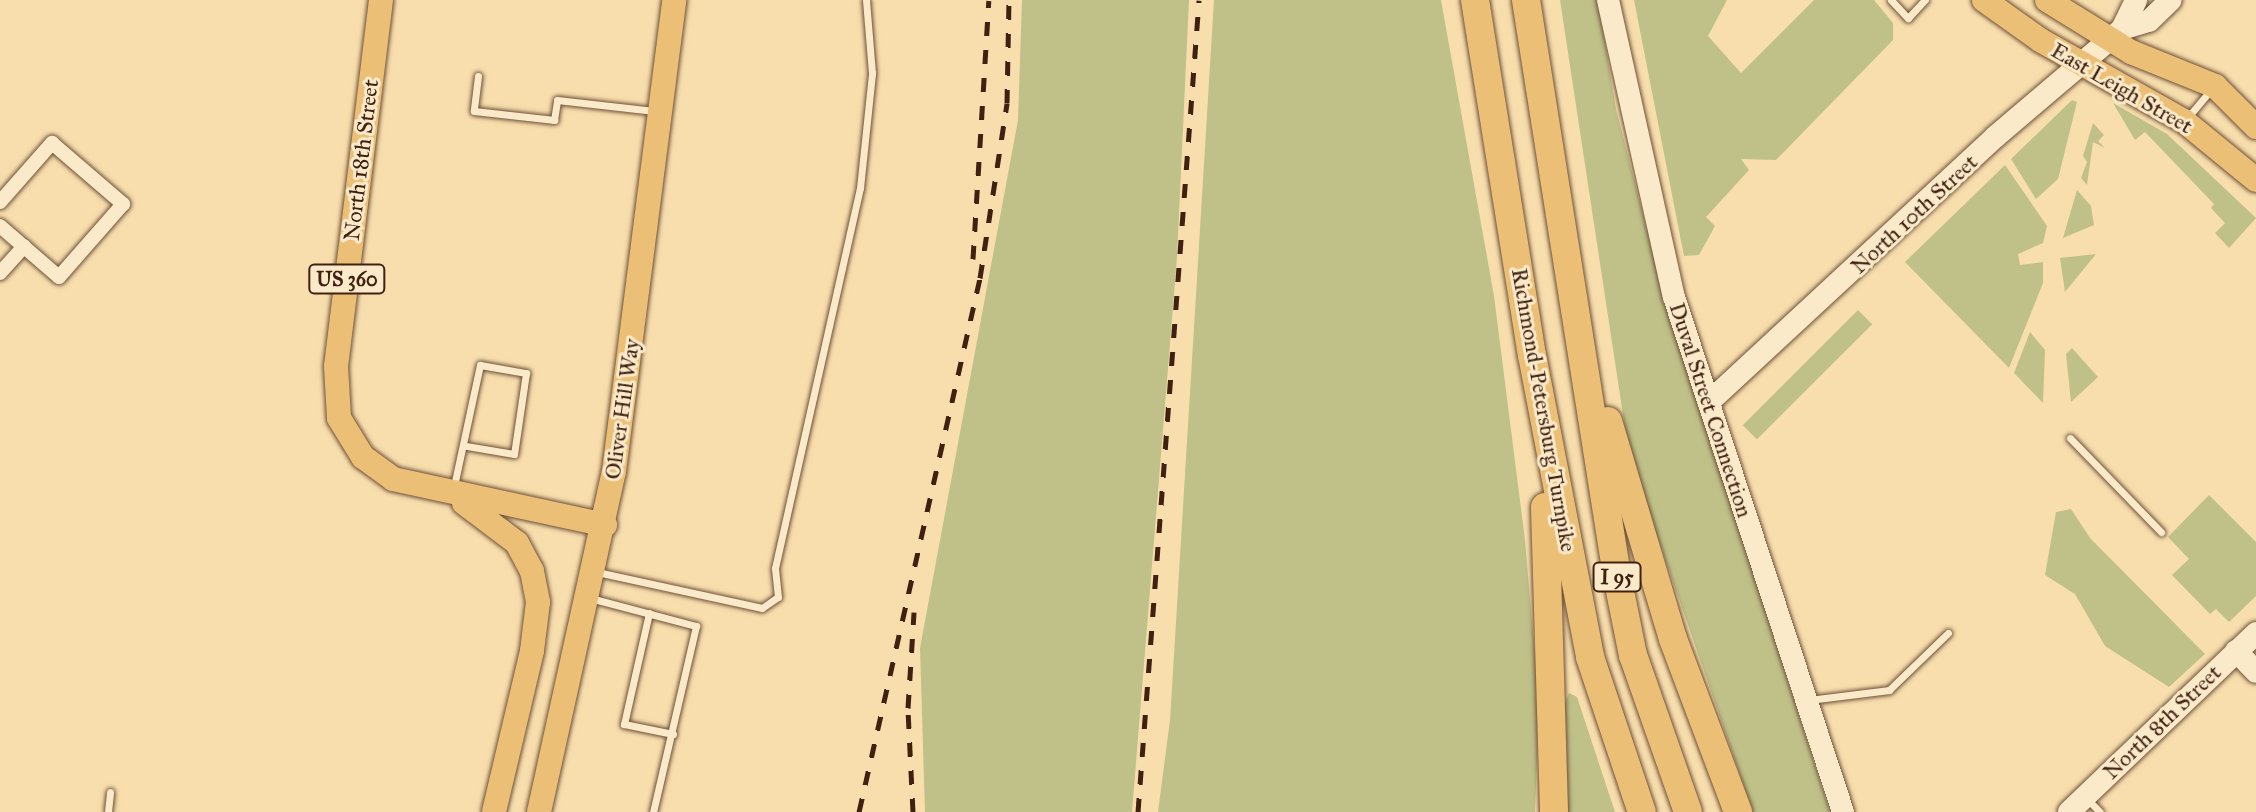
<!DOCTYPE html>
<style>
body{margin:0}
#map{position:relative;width:2256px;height:812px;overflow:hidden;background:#f8dead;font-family:"IM FELL Great Primer",serif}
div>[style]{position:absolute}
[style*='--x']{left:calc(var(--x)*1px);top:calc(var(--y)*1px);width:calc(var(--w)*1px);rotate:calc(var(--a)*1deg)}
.green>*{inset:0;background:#bfc188;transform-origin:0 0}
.roads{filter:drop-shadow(0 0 2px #6e5038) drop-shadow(0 0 2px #6e5038)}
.lane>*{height:7px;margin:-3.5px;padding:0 3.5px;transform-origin:3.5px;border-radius:3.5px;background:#faeaca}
.street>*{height:14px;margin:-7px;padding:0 7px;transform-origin:7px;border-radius:7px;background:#faeaca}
.secondary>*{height:22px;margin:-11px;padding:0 11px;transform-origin:11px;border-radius:11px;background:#faeaca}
.primary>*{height:24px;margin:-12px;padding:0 12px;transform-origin:12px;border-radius:12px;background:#ecbf76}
.highway>*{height:28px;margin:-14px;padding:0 14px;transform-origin:14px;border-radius:14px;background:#ecbf76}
.rail>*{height:5px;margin-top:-2.5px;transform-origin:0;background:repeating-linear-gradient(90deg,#402011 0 14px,transparent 0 28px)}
span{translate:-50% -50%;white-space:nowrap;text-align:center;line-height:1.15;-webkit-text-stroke:6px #faeaca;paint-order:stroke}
.shield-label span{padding:2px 6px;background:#faeaca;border:2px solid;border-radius:6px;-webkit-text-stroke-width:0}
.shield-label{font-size:20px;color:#402011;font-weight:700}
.street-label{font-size:22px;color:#402011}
</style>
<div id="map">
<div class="green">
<i style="clip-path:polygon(1022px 0,1189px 0,1177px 257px,1132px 812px,925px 812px,920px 648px,1018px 120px)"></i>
<i style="clip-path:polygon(1214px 0,1441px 0,1494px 296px,1525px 540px,1539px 704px,1535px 812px,1158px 812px,1170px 720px)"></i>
<i style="clip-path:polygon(1560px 0,1598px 0,1616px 109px,1662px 289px,1830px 812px,1753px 812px,1645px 501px,1627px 441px)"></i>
<i style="clip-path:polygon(1634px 0,1727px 0,1708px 36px,1741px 73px,1814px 0,1874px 0,1893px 23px,1893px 40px,1776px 160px,1741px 159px,1749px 170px,1706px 217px,1715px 226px,1699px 255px,1684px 256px)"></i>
<i style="clip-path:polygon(2072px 100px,2077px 102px,2058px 179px,2036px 199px,2011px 159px)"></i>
<i style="clip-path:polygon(2113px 103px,2167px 134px,2256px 218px,2229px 248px,2215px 233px,2225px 223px,2211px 208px,2214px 204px,2145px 132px,2135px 140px)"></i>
<i style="clip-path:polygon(2093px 123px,2104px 135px,2098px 141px,2105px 148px,2093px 142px,2087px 185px,2081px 178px,2087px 162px,2083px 156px)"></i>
<i style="clip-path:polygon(2005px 165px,2047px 226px,2043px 243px,2018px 254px,2020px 265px,2043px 262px,2043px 283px,2009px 368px,1905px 262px)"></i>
<i style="clip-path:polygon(2077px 190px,2091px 206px,2094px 225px,2063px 238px)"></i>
<i style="clip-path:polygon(2096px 254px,2065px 292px,2060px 258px)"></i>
<i style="left:1858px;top:310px;width:20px;height:163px;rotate:45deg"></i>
<i style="clip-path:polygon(2030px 332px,2045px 350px,2043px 403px,2014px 373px)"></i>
<i style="clip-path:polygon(2072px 348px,2098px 377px,2071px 402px,2066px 354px)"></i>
<i style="clip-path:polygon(2209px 495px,2256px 542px,2256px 596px,2229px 622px,2216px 609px,2210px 614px,2172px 575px,2189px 559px,2168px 537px)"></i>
<i style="clip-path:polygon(2071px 509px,2090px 538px,2205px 654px,2169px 687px,2105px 646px,2075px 594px,2045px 575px,2056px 512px)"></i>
<i style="clip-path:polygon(1569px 693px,1577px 697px,1615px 812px,1563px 812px,1564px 705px)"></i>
</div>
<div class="roads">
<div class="lane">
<i style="--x:1891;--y:0;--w:25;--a:47"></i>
<i style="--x:1908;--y:18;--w:25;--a:-47"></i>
<i style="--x:478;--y:76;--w:35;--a:97"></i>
<i style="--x:474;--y:111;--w:81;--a:6.4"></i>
<i style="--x:554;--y:120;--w:20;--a:-81"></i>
<i style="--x:557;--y:100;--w:98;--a:6.5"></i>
<i style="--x:2188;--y:117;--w:35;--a:-50"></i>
<i style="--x:2070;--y:438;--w:131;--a:45.9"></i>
<i style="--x:454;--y:486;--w:124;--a:-77.9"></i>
<i style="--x:480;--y:365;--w:47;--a:9.9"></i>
<i style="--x:526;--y:373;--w:82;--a:98.4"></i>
<i style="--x:514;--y:454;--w:49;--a:-170.5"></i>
<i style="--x:597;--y:572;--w:169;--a:12.3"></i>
<i style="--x:762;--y:608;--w:19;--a:-35"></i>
<i style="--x:778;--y:597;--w:29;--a:-96"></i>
<i style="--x:775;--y:568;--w:389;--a:-77.4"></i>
<i style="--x:860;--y:188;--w:116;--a:-84"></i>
<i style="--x:872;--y:73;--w:73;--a:-94.7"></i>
<i style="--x:590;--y:598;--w:110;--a:14.8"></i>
<i style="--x:696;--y:626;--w:191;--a:103"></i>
<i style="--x:649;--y:613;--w:114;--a:102.7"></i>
<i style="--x:624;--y:724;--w:50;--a:11.5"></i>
<i style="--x:1809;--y:700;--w:81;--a:-7.1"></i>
<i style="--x:1889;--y:690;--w:82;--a:-44"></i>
<i style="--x:2087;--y:799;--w:18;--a:45"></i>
<i style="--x:108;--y:812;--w:20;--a:-84"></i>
</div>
<div class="street">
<i style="--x:0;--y:202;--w:79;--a:-48.6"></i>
<i style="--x:52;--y:143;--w:94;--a:40.7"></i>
<i style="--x:123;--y:204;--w:97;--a:131.2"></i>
<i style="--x:59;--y:277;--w:78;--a:-139.2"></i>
<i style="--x:0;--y:273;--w:36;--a:-48"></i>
</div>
<div class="secondary">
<i style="--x:1608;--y:0;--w:304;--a:77.5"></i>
<i style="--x:1674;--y:297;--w:542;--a:71.83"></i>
<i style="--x:2122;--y:29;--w:32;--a:-64"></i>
<i style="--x:1709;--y:402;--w:390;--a:-42.8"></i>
<i style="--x:1995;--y:137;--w:167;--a:-40.4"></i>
<i style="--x:2122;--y:29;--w:28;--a:-17"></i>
<i style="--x:2149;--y:21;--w:30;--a:-44"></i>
<i style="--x:2236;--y:651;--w:29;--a:46"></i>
<i style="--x:2069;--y:812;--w:259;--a:-43.7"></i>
</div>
<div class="primary">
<i style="--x:381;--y:0;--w:369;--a:97"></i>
<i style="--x:336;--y:366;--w:52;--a:86.7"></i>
<i style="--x:339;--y:418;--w:46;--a:58.4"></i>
<i style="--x:363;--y:457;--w:37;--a:36"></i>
<i style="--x:393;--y:479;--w:217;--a:12.2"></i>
<i style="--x:1984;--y:0;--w:69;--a:35.5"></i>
<i style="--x:2040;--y:40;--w:165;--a:29.4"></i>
<i style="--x:2184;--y:121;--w:93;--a:39.3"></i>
<i style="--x:2047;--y:0;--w:99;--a:31.8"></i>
<i style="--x:2131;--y:52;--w:91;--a:22"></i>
<i style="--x:2215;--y:86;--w:58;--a:45"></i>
<i style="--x:464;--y:503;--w:66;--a:37"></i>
<i style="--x:517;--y:543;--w:32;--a:62"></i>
<i style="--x:532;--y:571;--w:32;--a:79"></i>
<i style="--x:538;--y:602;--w:49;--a:97"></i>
<i style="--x:532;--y:651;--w:165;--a:103.3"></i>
<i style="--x:539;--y:812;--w:349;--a:-77.6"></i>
<i style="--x:614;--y:471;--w:475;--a:-82.7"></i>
</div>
<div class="highway">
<i style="--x:1475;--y:0;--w:360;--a:80.9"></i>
<i style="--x:1532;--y:355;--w:308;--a:79.1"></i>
<i style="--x:1590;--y:657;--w:163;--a:71.5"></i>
<i style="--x:1526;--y:0;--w:583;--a:81.02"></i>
<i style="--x:1617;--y:576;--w:81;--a:78.6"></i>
<i style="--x:1633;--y:655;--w:166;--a:70.7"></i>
<i style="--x:1608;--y:421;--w:227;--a:73.4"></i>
<i style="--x:1673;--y:639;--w:185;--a:69.4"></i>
<i style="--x:1545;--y:507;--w:305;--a:88.3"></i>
</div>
</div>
<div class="rail">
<i style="--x:973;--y:259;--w:259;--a:-86.5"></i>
<i style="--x:859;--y:812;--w:548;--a:-77.23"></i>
<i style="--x:980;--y:278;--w:177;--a:-81.2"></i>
<i style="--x:1007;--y:103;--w:103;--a:-88.9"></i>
<i style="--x:913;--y:812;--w:104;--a:-92.8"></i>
<i style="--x:908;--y:708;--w:96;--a:-86.4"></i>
<i style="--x:1138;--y:812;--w:814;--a:-85.7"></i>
</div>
<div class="shield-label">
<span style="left:347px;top:279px">US 360</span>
<span style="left:1617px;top:577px">I 95</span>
</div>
<div class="street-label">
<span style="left:2122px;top:88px;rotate:30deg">East Leigh Street</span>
<span style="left:361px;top:160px;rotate:-83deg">North 18th Street</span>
<span style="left:1914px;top:214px;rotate:-43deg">North 10th Street</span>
<span style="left:622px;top:409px;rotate:-82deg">Oliver Hill Way</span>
<span style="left:1544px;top:410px;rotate:80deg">Richmond-Petersburg Turnpike</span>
<span style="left:1711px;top:410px;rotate:72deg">Duval Street Connection</span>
<span style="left:2162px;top:722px;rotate:-44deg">North 8th Street</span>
</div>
</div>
